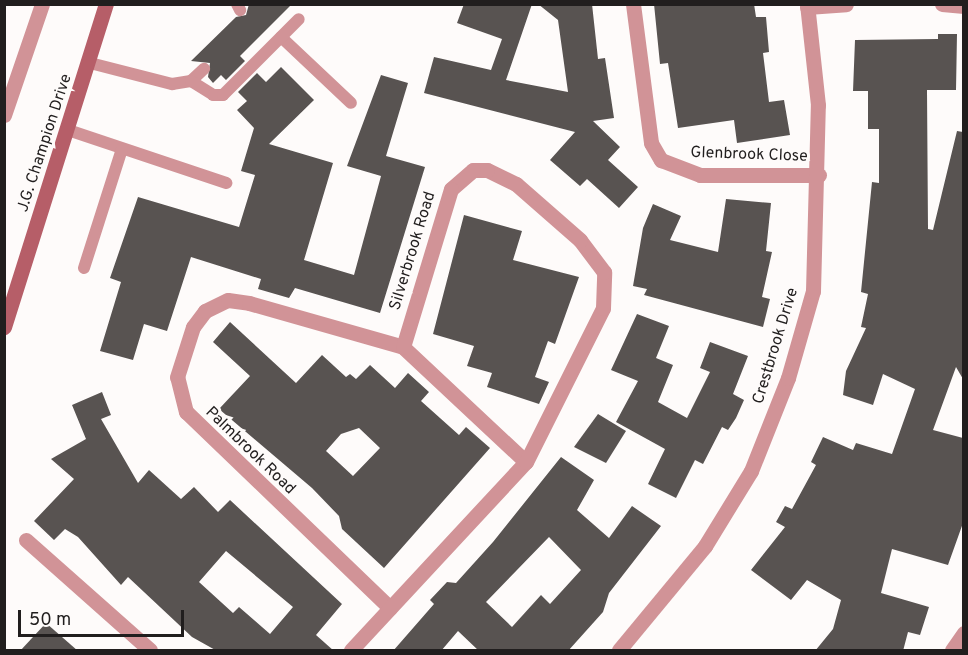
<!DOCTYPE html>
<style>
body{margin:0}
#map{position:relative;width:968px;height:655px;overflow:hidden;background:#fefbfa;font-family:Overpass,sans-serif}
div>[style]{position:absolute}
[style*='--x']{left:calc(var(--x)*1px);top:calc(var(--y)*1px);width:calc(var(--w)*1px);rotate:calc(var(--a)*1deg)}
.building>*{inset:0;background:#585351}
.lane>*{height:12px;margin:-6px;padding:0 6px;transform-origin:6px;border-radius:6px;background:#d19397}
.street>*{height:15px;margin:-7.5px;padding:0 7.5px;transform-origin:7.5px;border-radius:7.5px;background:#d19397}
.secondary>*{height:15px;margin:-7.5px;padding:0 7.5px;transform-origin:7.5px;border-radius:7.5px;background:#b65e68}
span{translate:-50% -50%;white-space:nowrap;text-align:center;line-height:1.15;-webkit-text-stroke:6px #fefbfa;paint-order:stroke}
.street-label{font-size:16px;color:#211e1e}
.frame{position:absolute;inset:0;border:6px solid #211e1e;pointer-events:none}
.scale{position:absolute;left:18px;top:610px;width:166px;height:27px;box-sizing:border-box;border:3px solid #211e1e;border-top:0;padding-left:8px;font-size:18px;line-height:21px;white-space:nowrap;color:#211e1e;-webkit-text-stroke:4px #fefbfa;paint-order:stroke}
</style>
<div id="map">
<div class="building">
<i style="clip-path:polygon(249px 4px,292px 4px,240px 56px,245px 61px,226px 80px,221px 75px,213px 83px,208px 77px,210px 63px,191px 61px,236px 17px,246px 15px)"></i>
<i style="clip-path:polygon(464px 4px,532px 4px,506px 80px,568px 92px,558px 20px,538px 4px,592px 4px,598px 59px,605px 58px,614px 118px,593px 121px,620px 147px,608px 160px,638px 187px,619px 208px,587px 179px,580px 186px,550px 160px,575px 132px,424px 93px,434px 57px,491px 70px,502px 39px,457px 23px)"></i>
<i style="clip-path:polygon(654px 4px,754px 4px,756px 17px,766px 17px,769px 52px,763px 53px,769px 102px,784px 100px,790px 135px,737px 143px,734px 120px,678px 128px,668px 63px,660px 64px)"></i>
<i style="clip-path:polygon(938px 34px,957px 34px,956px 90px,927px 90px,928px 229px,933px 230px,957px 131px,963px 132px,963px 379px,956px 367px,933px 430px,963px 438px,963px 523px,948px 565px,892px 549px,881px 593px,929px 607px,920px 635px,908px 632px,903px 651px,815px 651px,833px 629px,841px 600px,807px 580px,791px 600px,751px 570px,785px 527px,776px 522px,785px 506px,792px 509px,816px 465px,811px 462px,823px 437px,853px 450px,856px 443px,892px 454px,915px 389px,883px 374px,873px 405px,843px 395px,846px 371px,866px 328px,861px 327px,868px 294px,861px 292px,872px 182px,879px 183px,879px 129px,868px 129px,868px 91px,853px 91px,855px 40px,938px 39px)"></i>
<i style="clip-path:polygon(281px 67px,314px 100px,269px 144px,333px 163px,304px 260px,354px 275px,381px 176px,347px 166px,381px 75px,408px 83px,386px 156px,425px 167px,380px 313px,295px 288px,289px 298px,258px 289px,261px 279px,191px 257px,167px 331px,144px 324px,133px 360px,100px 351px,121px 282px,110px 278px,138px 197px,239px 227px,255px 175px,241px 171px,254px 128px,237px 110px,247px 101px,238px 92px,257px 73px,266px 82px)"></i>
<i style="clip-path:polygon(726px 199px,771px 203px,766px 251px,772px 252px,762px 297px,770px 299px,763px 327px,644px 295px,647px 289px,633px 286px,643px 228px,653px 204px,681px 216px,670px 240px,718px 252px)"></i>
<i style="clip-path:polygon(464px 215px,522px 231px,513px 260px,579px 277px,555px 344px,548px 341px,535px 377px,549px 382px,539px 404px,487px 387px,492px 373px,467px 366px,474px 346px,433px 334px)"></i>
<i style="clip-path:polygon(637px 314px,669px 326px,656px 358px,673px 365px,658px 402px,687px 418px,710px 372px,700px 368px,710px 342px,748px 356px,733px 394px,744px 400px,736px 418px,728px 430px,722px 427px,703px 464px,695px 460px,676px 498px,648px 484px,665px 449px,616px 422px,638px 381px,611px 370px)"></i>
<i style="clip-path:polygon(evenodd,230px 322px,296px 383px,322px 355px,346px 377px,350px 374px,356px 379px,370px 365px,395px 388px,408px 373px,429px 392px,421px 401px,459px 435px,466px 427px,490px 448px,384px 568px,342px 529px,339px 516px,312px 488px,219px 409px,250px 376px,213px 342px,230px 322px,359px 428px,380px 448px,353px 476px,326px 451px,341px 434px,359px 428px)"></i>
<i style="clip-path:polygon(evenodd,102px 392px,111px 415px,101px 419px,138px 483px,149px 470px,181px 499px,194px 487px,218px 512px,230px 500px,342px 604px,316px 635px,334px 651px,217px 651px,192px 637px,128px 577px,121px 585px,78px 537px,65px 529px,54px 540px,34px 521px,74px 479px,51px 459px,86px 439px,72px 405px,102px 392px,226px 551px,293px 607px,270px 634px,239px 607px,233px 613px,199px 582px,226px 551px)"></i>
<i style="clip-path:polygon(598px 414px,626px 431px,606px 463px,574px 447px)"></i>
<i style="clip-path:polygon(evenodd,561px 457px,594px 480px,577px 510px,609px 538px,632px 506px,661px 526px,609px 593px,603px 612px,568px 651px,479px 651px,458px 631px,441px 651px,393px 651px,434px 604px,430px 600px,447px 582px,456px 583px,493px 542px,561px 457px,549px 537px,581px 570px,550px 604px,541px 595px,512px 627px,486px 602px,549px 537px)"></i>
<i style="clip-path:polygon(46px 623px,78px 651px,20px 651px)"></i>
</div>
<div class="lane">
<i style="--x:237;--y:4;--w:7;--a:63"></i>
<i style="--x:281;--y:37;--w:96;--a:43.3"></i>
<i style="--x:90;--y:63;--w:85;--a:14.4"></i>
<i style="--x:172;--y:84;--w:19;--a:-9"></i>
<i style="--x:191;--y:81;--w:18;--a:-43"></i>
<i style="--x:191;--y:81;--w:26;--a:32"></i>
<i style="--x:213;--y:95;--w:10;--a:0"></i>
<i style="--x:223;--y:95;--w:107;--a:-45"></i>
<i style="--x:68;--y:130;--w:167;--a:18.5"></i>
<i style="--x:84;--y:268;--w:125;--a:-72.3"></i>
</div>
<div class="street">
<i style="--x:633;--y:4;--w:140;--a:82.6"></i>
<i style="--x:651;--y:143;--w:20;--a:60"></i>
<i style="--x:661;--y:160;--w:42;--a:21"></i>
<i style="--x:700;--y:175;--w:119;--a:0"></i>
<i style="--x:942;--y:4;--w:22;--a:5"></i>
<i style="--x:807;--y:7;--w:39;--a:-4"></i>
<i style="--x:4;--y:115;--w:117;--a:-71.1"></i>
<i style="--x:26;--y:540;--w:166;--a:41.6"></i>
<i style="--x:390;--y:608;--w:283;--a:-136.1"></i>
<i style="--x:186;--y:412;--w:36;--a:-104"></i>
<i style="--x:177;--y:377;--w:52;--a:-72.3"></i>
<i style="--x:193;--y:327;--w:20;--a:-53"></i>
<i style="--x:205;--y:311;--w:25;--a:-26"></i>
<i style="--x:228;--y:300;--w:21;--a:8"></i>
<i style="--x:249;--y:303;--w:160;--a:15.9"></i>
<i style="--x:403;--y:347;--w:168;--a:43.1"></i>
<i style="--x:351;--y:650;--w:257;--a:-47.1"></i>
<i style="--x:526;--y:462;--w:172;--a:-63.4"></i>
<i style="--x:603;--y:308;--w:36;--a:-88"></i>
<i style="--x:604;--y:272;--w:40;--a:-127"></i>
<i style="--x:580;--y:240;--w:85;--a:-138.8"></i>
<i style="--x:516;--y:184;--w:32;--a:-154"></i>
<i style="--x:487;--y:170;--w:14;--a:180"></i>
<i style="--x:473;--y:170;--w:29;--a:139"></i>
<i style="--x:451;--y:189;--w:165;--a:106.9"></i>
<i style="--x:619;--y:650;--w:135;--a:-50.4"></i>
<i style="--x:705;--y:546;--w:88;--a:-58.5"></i>
<i style="--x:751;--y:471;--w:100;--a:-68.3"></i>
<i style="--x:788;--y:378;--w:91;--a:-74"></i>
<i style="--x:813;--y:291;--w:186;--a:-88.5"></i>
<i style="--x:818;--y:105;--w:102;--a:-96.2"></i>
<i style="--x:952;--y:650;--w:21;--a:-55"></i>
</div>
<div class="secondary">
<i style="--x:4;--y:327;--w:339;--a:-72.5"></i>
</div>
<div class="street-label">
<span style="left:45px;top:143px;rotate:-72deg">J.G. Champion Drive</span>
<span style="left:749px;top:155px;rotate:2deg">Glenbrook Close</span>
<span style="left:413px;top:251px;rotate:-73deg">Silverbrook Road</span>
<span style="left:776px;top:346px;rotate:-73deg">Crestbrook Drive</span>
<span style="left:250px;top:451px;rotate:44deg">Palmbrook Road</span>
</div>
<div class="frame"></div>
<div class="scale">50 m</div>
</div>
